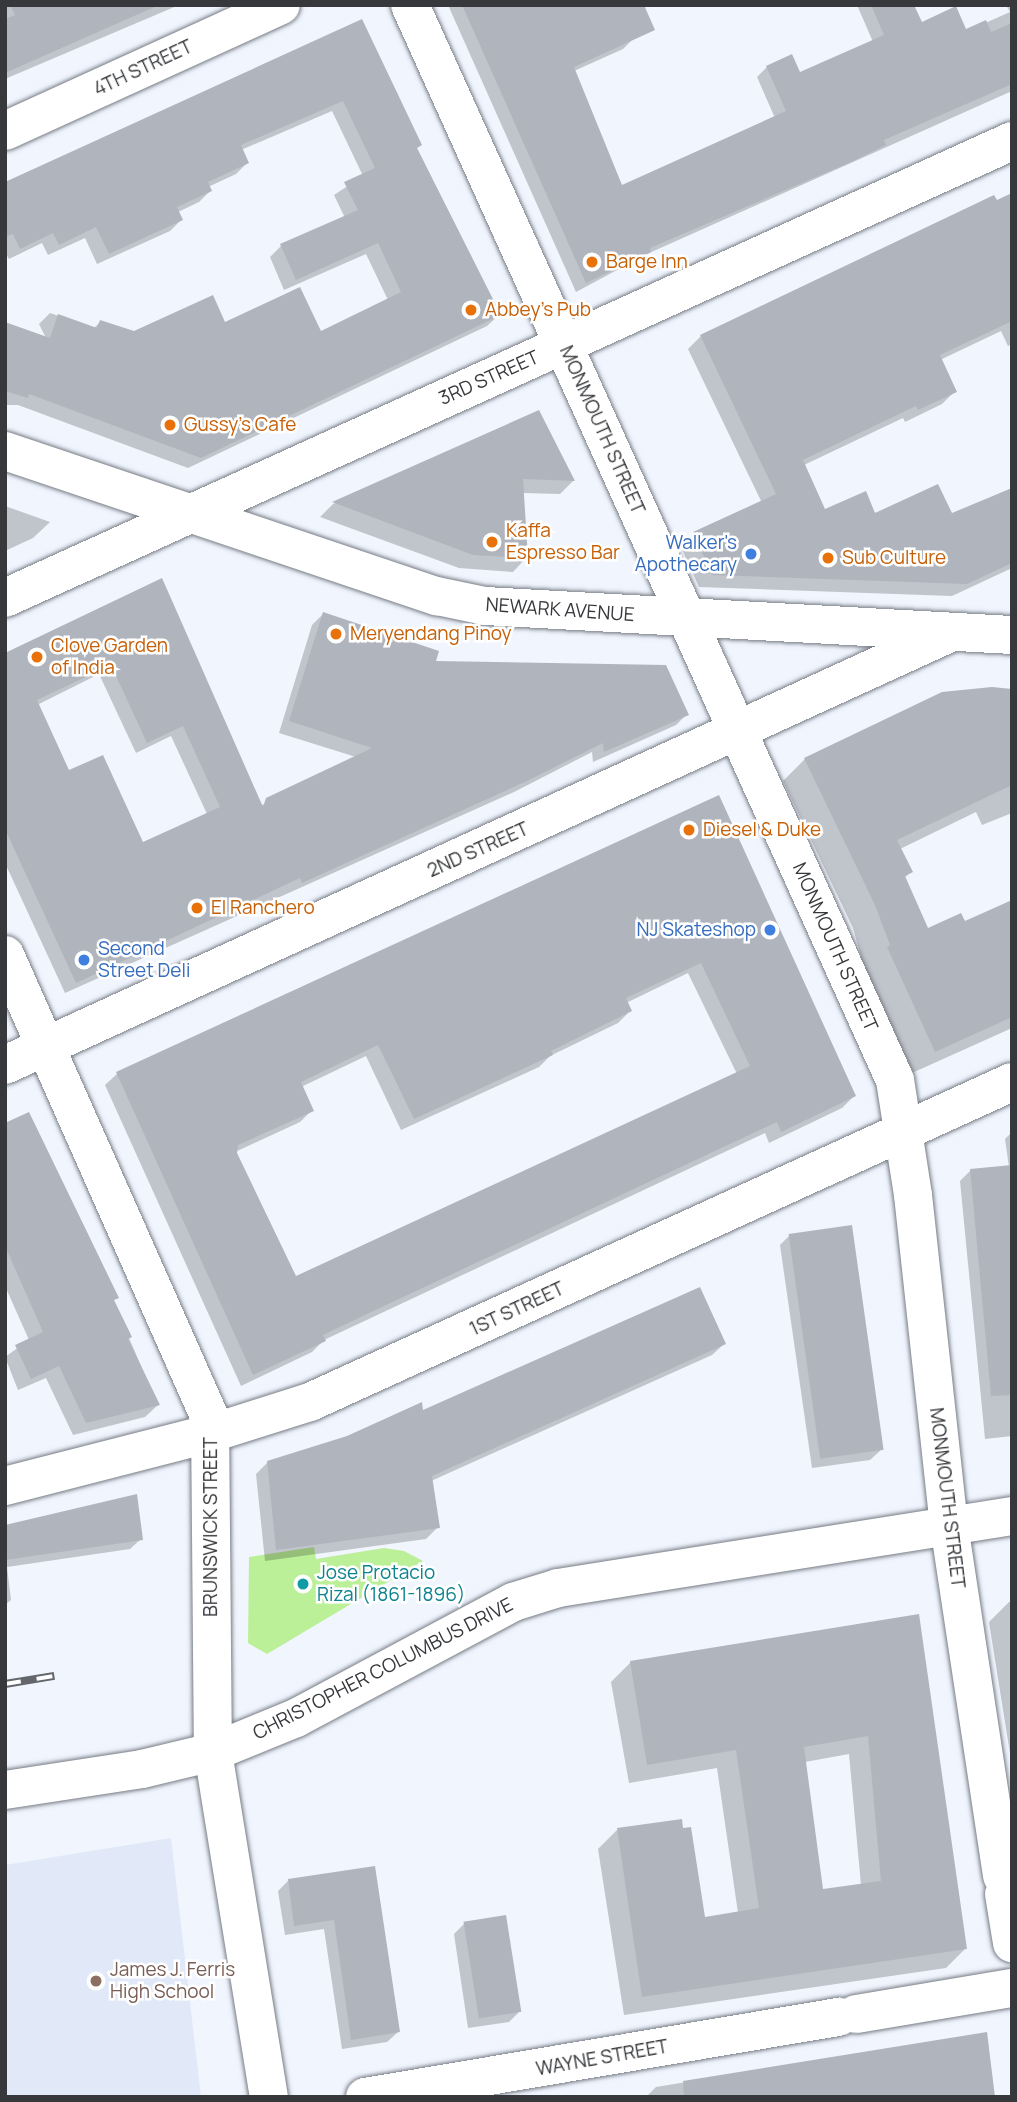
<!DOCTYPE html>
<style>
body{margin:0}
#map{position:relative;width:1017px;height:2102px;overflow:hidden;background:#f0f5fe;font-family:Manrope,sans-serif}
div>[style]{position:absolute}
[style*='--x']{left:calc(var(--x)*1px);top:calc(var(--y)*1px);width:calc(var(--w)*1px);rotate:calc(var(--a)*1deg)}
.built>*{inset:0;background:#e1e9f9}
.green>*{inset:0;background:#bbef98}
.shadow>*{inset:0;background:#0003}
.building>*{inset:0;background:#b0b5bd;transform-origin:0 0}
.roads{filter:drop-shadow(0 0 2px #777c84) drop-shadow(0 0 2px #777c84)}
.minor>*{height:38px;margin:-19px;padding:0 19px;transform-origin:19px;border-radius:19px;background:#fff}
.major>*{height:38px;margin:-19px;padding:0 19px;transform-origin:19px;border-radius:19px;background:#fff}
.rail>*{height:8px;margin-top:-4px;transform-origin:0;background:repeating-linear-gradient(90deg,#fff 0 16px,#63666a 0 32px);box-sizing:border-box;border-block:2px solid #63666a}
.dots>*{width:19px;height:19px;translate:-50% -50%;box-sizing:border-box;border:4px solid #fff;border-radius:50%}
span{translate:-50% -50%;white-space:nowrap;text-align:center;line-height:1.15;-webkit-text-stroke:5px #fff;paint-order:stroke}
.street-label{font-size:19px;color:#36383b}
.food-label{font-size:19px;color:#c56008}
.left{translate:0 -50%;text-align:left}
.shop-label{font-size:19px;color:#366cbe}
.right{translate:-100% -50%;text-align:right}
.culture-label{font-size:19px;color:#0d838f}
.education-label{font-size:19px;color:#785e54}
.frame{position:absolute;inset:0;border:7px solid #36383b;pointer-events:none}
</style>
<div id="map">
<div class="built">
<i style="clip-path:polygon(171px 1838px,201px 2097px,5px 2097px,5px 1865px)"></i>
</div>
<div class="green">
<i style="clip-path:polygon(314px 1547px,316px 1559px,384px 1548px,404px 1551px,423px 1561px,267px 1654px,248px 1643px,249px 1557px)"></i>
</div>
<div class="shadow">
<i style="clip-path:polygon(5px 5px,179px 5px,5px 79px)"></i>
<i style="clip-path:polygon(448px 5px,618px 5px,633px 39px,623px 49px,574px 71px,621px 187px,775px 118px,757px 77px,767px 67px,799px 74px,873px 42px,857px 5px,912px 5px,921px 24px,965px 32px,1010px 12px,1006px 5px,1012px 5px,1012px 91px,647px 254px,576px 292px)"></i>
<i style="clip-path:polygon(361px 21px,420px 145px,416px 149px,499px 315px,487px 326px,188px 468px,18px 405px,5px 405px,5px 324px,46px 338px,39px 324px,50px 313px,94px 328px,100px 322px,134px 333px,224px 324px,320px 333px,388px 300px,366px 254px,284px 290px,270px 257px,281px 246px,345px 218px,334px 195px,363px 176px,332px 111px,241px 150px,247px 163px,236px 174px,208px 187px,210px 191px,199px 202px,178px 212px,181px 220px,170px 231px,97px 264px,85px 238px,48px 255px,42px 243px,9px 259px,5px 252px,5px 185px)"></i>
<i style="clip-path:polygon(1012px 195px,1012px 344px,1008px 346px,1001px 331px,940px 360px,955px 391px,942px 404px,905px 422px,903px 418px,804px 465px,824px 511px,951px 515px,1012px 488px,1012px 568px,952px 596px,699px 587px,681px 547px,694px 534px,762px 503px,688px 349px,701px 336px)"></i>
<i style="clip-path:polygon(539px 412px,573px 481px,560px 494px,523px 493px,526px 558px,513px 572px,459px 568px,320px 517px,333px 504px)"></i>
<i style="clip-path:polygon(5px 506px,50px 522px,33px 538px,5px 551px)"></i>
<i style="clip-path:polygon(evenodd,161px 581px,260px 806px,356px 757px,279px 733px,312px 625px,323px 614px,433px 663px,687px 714px,676px 725px,593px 762px,592px 752px,514px 792px,65px 993px,5px 863px,5px 655px,161px 581px,99px 674px,136px 753px,171px 736px,207px 814px,142px 845px,69px 773px,37px 705px,99px 674px)"></i>
<i style="clip-path:polygon(1012px 690px,1012px 813px,982px 825px,976px 812px,900px 849px,911px 872px,904px 878px,927px 930px,964px 924px,1012px 902px,1012px 1028px,912px 1073px,865px 971px,853px 928px,783px 781px,805px 759px)"></i>
<i style="clip-path:polygon(evenodd,719px 797px,854px 1096px,842px 1108px,769px 1143px,765px 1133px,324px 1340px,312px 1352px,241px 1386px,105px 1085px,117px 1074px,719px 797px,688px 973px,737px 1074px,295px 1278px,235px 1152px,300px 1122px,312px 1110px,301px 1087px,366px 1056px,401px 1130px,539px 1067px,550px 1056px,618px 1023px,630px 1011px,626px 1003px,688px 973px)"></i>
<i style="clip-path:polygon(5px 1125px,113px 1301px,158px 1405px,145px 1417px,73px 1435px,46px 1378px,18px 1390px,5px 1357px,29px 1340px,5px 1286px)"></i>
<i style="clip-path:polygon(1012px 1132px,1012px 1436px,985px 1439px,960px 1181px,970px 1171px,1009px 1167px,1005px 1139px)"></i>
<i style="clip-path:polygon(790px 1235px,881px 1450px,870px 1460px,812px 1468px,780px 1245px)"></i>
<i style="clip-path:polygon(724px 1344px,712px 1355px,431px 1481px,438px 1527px,426px 1539px,265px 1561px,256px 1474px,267px 1463px,422px 1413px)"></i>
<i style="clip-path:polygon(5px 1527px,141px 1539px,130px 1549px,7px 1567px,11px 1600px,5px 1605px)"></i>
<i style="clip-path:polygon(1009px 1602px,1012px 1602px,1012px 1766px,989px 1622px)"></i>
<i style="clip-path:polygon(evenodd,917px 1616px,966px 1948px,946px 1968px,624px 2015px,598px 1849px,617px 1830px,704px 1919px,738px 1913px,717px 1768px,629px 1783px,611px 1682px,631px 1662px,917px 1616px,849px 1754px,861px 1885px,822px 1891px,805px 1762px,849px 1754px)"></i>
<i style="clip-path:polygon(374px 1868px,398px 2032px,387px 2042px,342px 2049px,324px 1929px,285px 1935px,278px 1891px,288px 1881px)"></i>
<i style="clip-path:polygon(464px 1924px,519px 2012px,509px 2022px,468px 2028px,454px 1934px)"></i>
<i style="clip-path:polygon(985px 2034px,993px 2097px,646px 2097px,656px 2087px)"></i>
</div>
<div class="building">
<i style="clip-path:polygon(10px 5px,159px 5px,5px 73px,5px 19px,15px 15px)"></i>
<i style="clip-path:polygon(462px 5px,644px 5px,655px 30px,574px 67px,622px 185px,786px 111px,766px 66px,792px 54px,800px 72px,884px 35px,871px 5px,914px 5px,922px 22px,956px 6px,966px 29px,986px 20px,991px 32px,1012px 23px,1012px 84px,884px 140px,886px 145px,851px 162px,650px 248px,651px 252px,586px 283px)"></i>
<i style="clip-path:polygon(362px 19px,422px 145px,417px 148px,501px 315px,201px 458px,29px 394px,28px 398px,5px 391px,5px 322px,50px 338px,58px 314px,97px 328px,100px 320px,134px 331px,213px 295px,225px 322px,300px 287px,321px 331px,401px 292px,378px 243px,296px 280px,280px 244px,358px 210px,344px 182px,375px 168px,343px 101px,241px 145px,249px 163px,208px 182px,212px 191px,177px 207px,183px 220px,109px 254px,96px 227px,59px 245px,53px 233px,20px 249px,13px 234px,5px 237px,5px 182px)"></i>
<i style="clip-path:polygon(1012px 193px,1012px 321px,940px 355px,957px 392px,918px 410px,916px 406px,803px 460px,825px 509px,866px 491px,875px 513px,938px 484px,952px 513px,1012px 488px,1012px 563px,967px 584px,712px 575px,693px 532px,776px 494px,700px 335px,994px 195px,997px 200px)"></i>
<i style="clip-path:polygon(539px 410px,575px 481px,523px 479px,528px 558px,473px 555px,332px 502px)"></i>
<i style="clip-path:polygon(evenodd,162px 578px,263px 807px,266px 798px,372px 748px,289px 721px,323px 612px,439px 651px,436px 661px,666px 665px,689px 715px,604px 752px,603px 743px,527px 781px,302px 883px,300px 878px,76px 983px,5px 829px,5px 653px,162px 578px,111px 665px,147px 743px,183px 726px,220px 807px,143px 842px,103px 755px,69px 770px,37px 700px,111px 665px)"></i>
<i style="clip-path:polygon(992px 687px,1012px 689px,1012px 785px,897px 840px,913px 872px,905px 876px,928px 928px,961px 913px,965px 921px,1012px 900px,1012px 1017px,935px 1052px,887px 947px,890px 945px,875px 905px,804px 758px,942px 692px)"></i>
<i style="clip-path:polygon(evenodd,719px 795px,856px 1096px,781px 1132px,777px 1122px,384px 1306px,323px 1335px,326px 1341px,253px 1375px,116px 1072px,719px 795px,701px 963px,750px 1066px,296px 1276px,237px 1153px,238px 1145px,314px 1111px,301px 1082px,378px 1045px,414px 1119px,553px 1055px,551px 1051px,632px 1011px,626px 998px,701px 963px)"></i>
<i style="clip-path:polygon(29px 1112px,119px 1298px,114px 1300px,132px 1337px,128px 1339px,160px 1405px,86px 1423px,59px 1366px,31px 1379px,15px 1345px,43px 1332px,5px 1246px,5px 1123px)"></i>
<i style="clip-path:polygon(1012px 1165px,1012px 1395px,991px 1396px,970px 1169px)"></i>
<i style="left:852px;top:1225px;width:227px;height:64px;rotate:82deg"></i>
<i style="clip-path:polygon(700px 1287px,726px 1344px,432px 1476px,440px 1528px,276px 1550px,267px 1461px,347px 1436px,422px 1402px,423px 1410px)"></i>
<i style="clip-path:polygon(137px 1494px,143px 1540px,5px 1560px,5px 1525px)"></i>
<i style="clip-path:polygon(evenodd,919px 1614px,967px 1949px,642px 1997px,617px 1828px,682px 1819px,683px 1828px,691px 1827px,705px 1917px,759px 1908px,736px 1750px,647px 1765px,630px 1661px,919px 1614px,868px 1736px,881px 1881px,823px 1889px,804px 1747px,868px 1736px)"></i>
<i style="clip-path:polygon(375px 1866px,400px 2032px,351px 2040px,334px 1920px,294px 1926px,288px 1879px)"></i>
<i style="left:506px;top:1915px;width:98px;height:43px;rotate:81deg"></i>
<i style="clip-path:polygon(987px 2032px,995px 2097px,684px 2097px,683px 2081px)"></i>
</div>
<div class="roads">
<div class="minor">
<i style="--x:410;--y:5;--w:1179;--a:65.72"></i>
<i style="--x:895;--y:1080;--w:116;--a:81.1"></i>
<i style="--x:913;--y:1195;--w:332;--a:83.8"></i>
<i style="--x:949;--y:1525;--w:355;--a:81.4"></i>
<i style="--x:5;--y:131;--w:303;--a:-24.5"></i>
<i style="--x:5;--y:598;--w:1106;--a:-24.41"></i>
<i style="--x:5;--y:955;--w:506;--a:66.12"></i>
<i style="--x:210;--y:1418;--w:334;--a:89.5"></i>
<i style="--x:213;--y:1752;--w:350;--a:80.8"></i>
<i style="--x:5;--y:1065;--w:1039;--a:-24.57"></i>
<i style="--x:5;--y:1486;--w:214;--a:-14.4"></i>
<i style="--x:212;--y:1433;--w:103;--a:-17.6"></i>
<i style="--x:310;--y:1402;--w:771;--a:-24.51"></i>
<i style="--x:1004;--y:1894;--w:50;--a:80.7"></i>
<i style="--x:856;--y:2014;--w:158;--a:-9.5"></i>
<i style="--x:365;--y:2097;--w:481;--a:-9.6"></i>
</div>
<div class="major">
<i style="--x:5;--y:451;--w:456;--a:18.6"></i>
<i style="--x:437;--y:596;--w:49;--a:11.8"></i>
<i style="--x:485;--y:606;--w:528;--a:3.15"></i>
<i style="--x:5;--y:1790;--w:139;--a:-8.7"></i>
<i style="--x:142;--y:1769;--w:73;--a:-13.5"></i>
<i style="--x:213;--y:1752;--w:90;--a:-22.3"></i>
<i style="--x:296;--y:1718;--w:246;--a:-28.1"></i>
<i style="--x:513;--y:1602;--w:47;--a:-17.3"></i>
<i style="--x:558;--y:1588;--w:460;--a:-9"></i>
</div>
</div>
<div class="rail">
<i style="--x:5;--y:1684;--w:50;--a:-9.3"></i>
</div>
<div class="dots">
<i style="left:592px;top:262px;background:#e8710a"></i>
<i style="left:471px;top:310px;background:#e8710a"></i>
<i style="left:170px;top:425px;background:#e8710a"></i>
<i style="left:492px;top:542px;background:#e8710a"></i>
<i style="left:751px;top:554px;background:#3f7fe0"></i>
<i style="left:828px;top:558px;background:#e8710a"></i>
<i style="left:336px;top:634px;background:#e8710a"></i>
<i style="left:37px;top:657px;background:#e8710a"></i>
<i style="left:689px;top:830px;background:#e8710a"></i>
<i style="left:197px;top:908px;background:#e8710a"></i>
<i style="left:770px;top:930px;background:#3f7fe0"></i>
<i style="left:84px;top:960px;background:#3f7fe0"></i>
<i style="left:303px;top:1584px;background:#0f9aa8"></i>
<i style="left:96px;top:1981px;background:#8d6e63"></i>
</div>
<div class="street-label">
<span style="left:143px;top:68px;rotate:-25deg">4TH STREET</span>
<span style="left:489px;top:378px;rotate:-24deg">3RD STREET</span>
<span style="left:602px;top:430px;rotate:66deg">MONMOUTH STREET</span>
<span style="left:560px;top:610px;rotate:4deg">NEWARK AVENUE</span>
<span style="left:478px;top:850px;rotate:-24deg">2ND STREET</span>
<span style="left:835px;top:947px;rotate:66deg">MONMOUTH STREET</span>
<span style="left:517px;top:1309px;rotate:-25deg">1ST STREET</span>
<span style="left:947px;top:1498px;rotate:83deg">MONMOUTH STREET</span>
<span style="left:211px;top:1527px;rotate:-90deg">BRUNSWICK STREET</span>
<span style="left:383px;top:1669px;rotate:-27deg">CHRISTOPHER COLUMBUS DRIVE</span>
<span style="left:602px;top:2058px;rotate:-10deg">WAYNE STREET</span>
</div>
<div class="food-label">
<span class="left" style="left:606px;top:262px">Barge Inn</span>
<span class="left" style="left:485px;top:310px">Abbey's Pub</span>
<span class="left" style="left:184px;top:425px">Gussy's Cafe</span>
<span class="left" style="left:506px;top:542px">Kaffa<br>Espresso Bar</span>
<span class="left" style="left:842px;top:558px">Sub Culture</span>
<span class="left" style="left:350px;top:634px">Meryendang Pinoy</span>
<span class="left" style="left:51px;top:657px">Clove Garden<br>of India</span>
<span class="left" style="left:703px;top:830px">Diesel &amp; Duke</span>
<span class="left" style="left:211px;top:908px">El Ranchero</span>
</div>
<div class="shop-label">
<span class="right" style="left:737px;top:554px">Walker's<br>Apothecary</span>
<span class="right" style="left:756px;top:930px">NJ Skateshop</span>
<span class="left" style="left:98px;top:960px">Second<br>Street Deli</span>
</div>
<div class="culture-label">
<span class="left" style="left:317px;top:1584px">Jose Protacio<br>Rizal (1861-1896)</span>
</div>
<div class="education-label">
<span class="left" style="left:110px;top:1981px">James J. Ferris<br>High School</span>
</div>
<div class="frame"></div>
</div>
